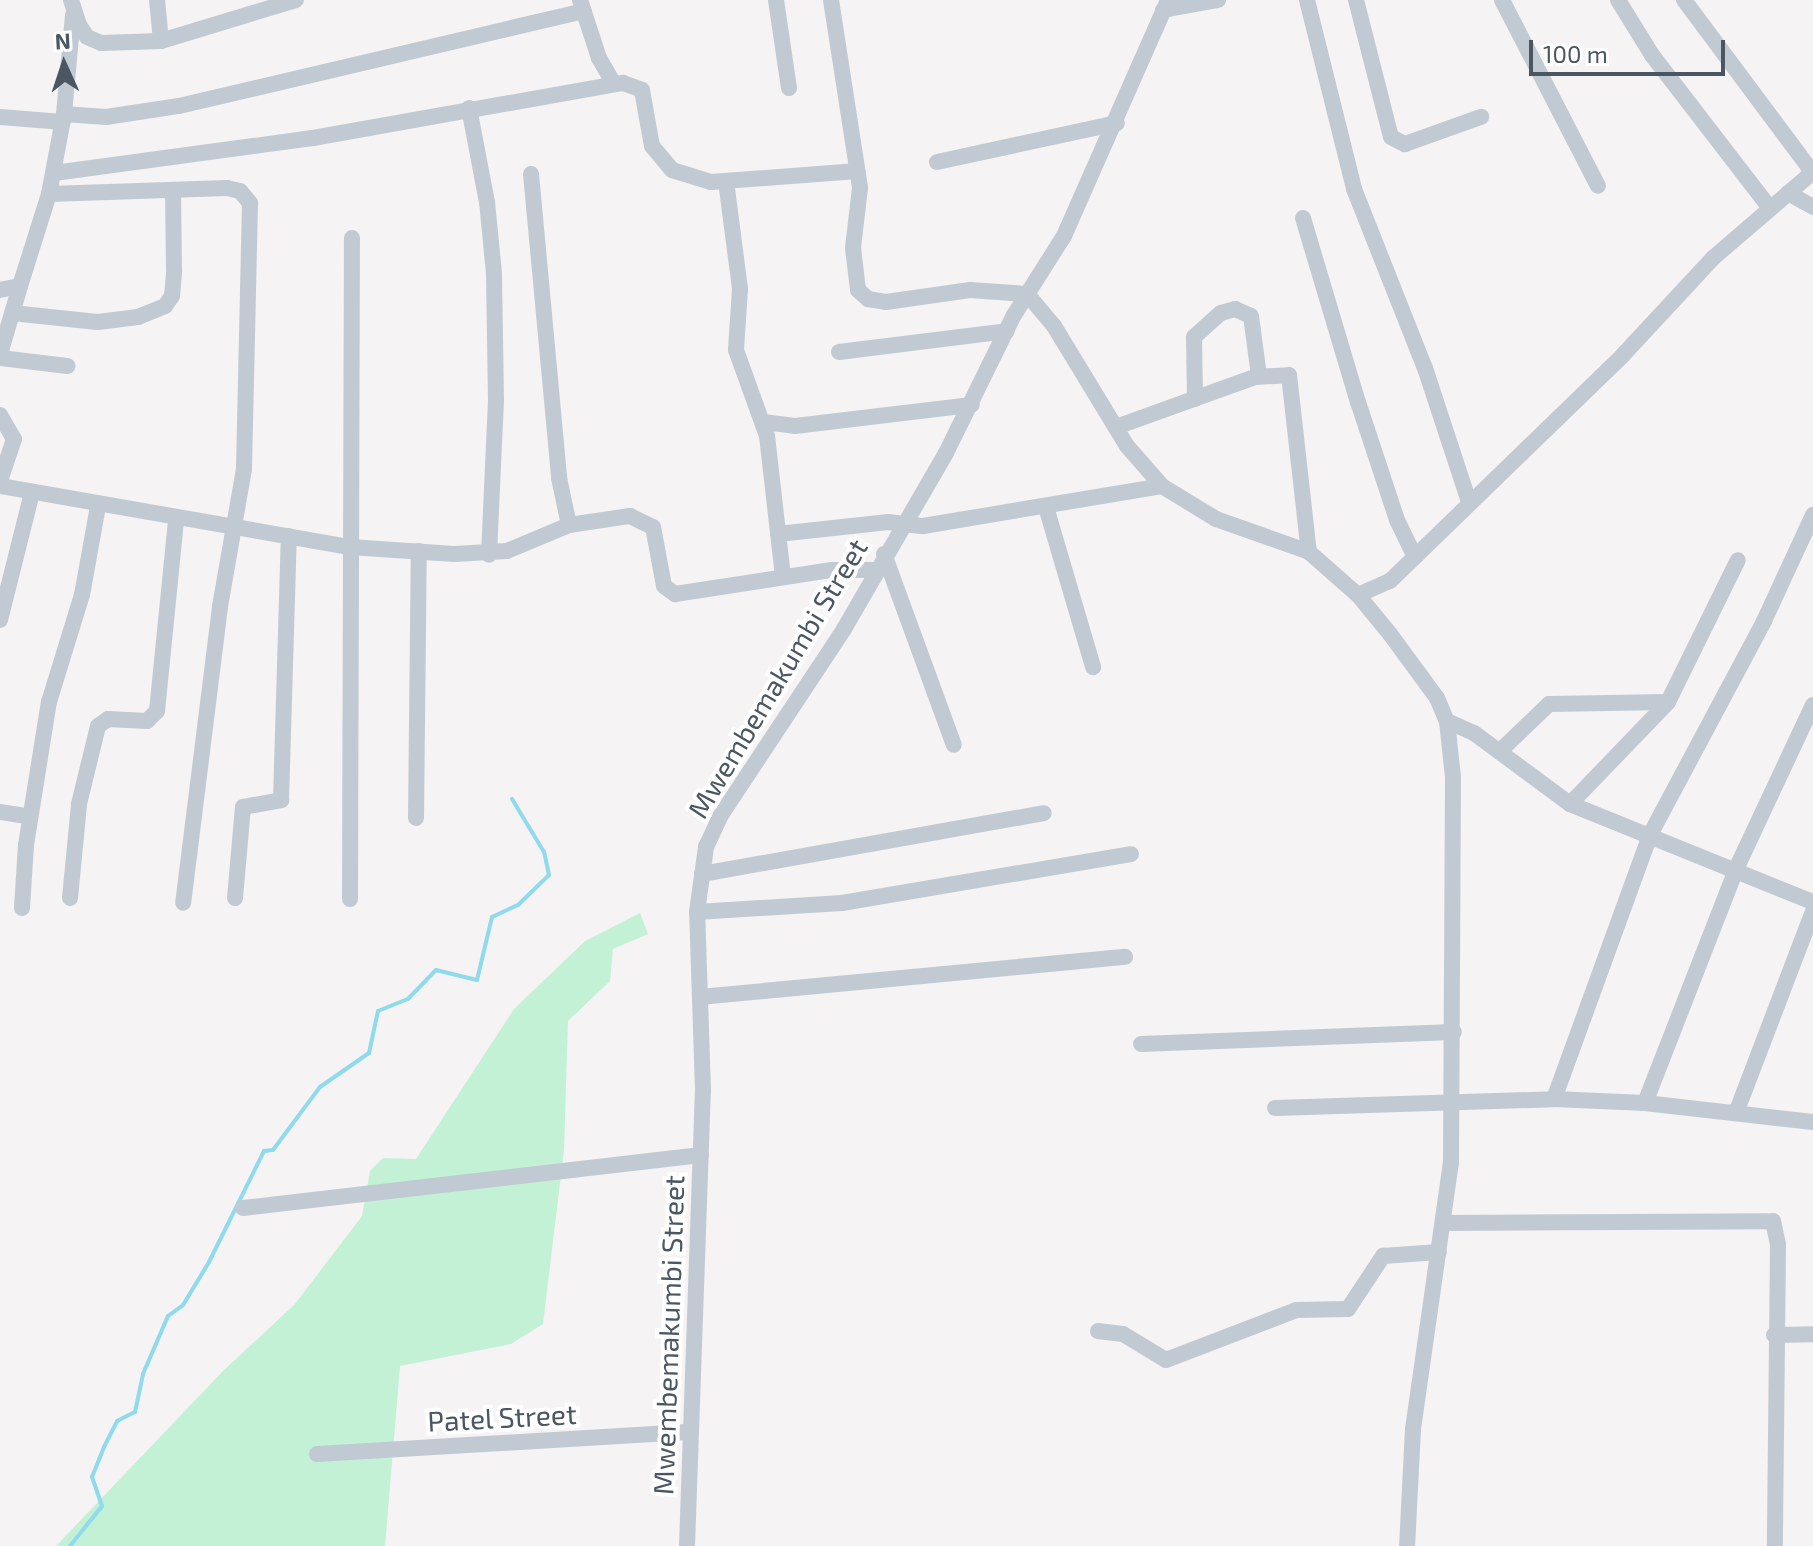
<!DOCTYPE html>
<style>
body{margin:0}
#map{position:relative;width:1813px;height:1546px;overflow:hidden;background:#f5f3f3;font-family:"Exo 2",sans-serif}
div>[style]{position:absolute}
[style*='--x']{left:calc(var(--x)*1px);top:calc(var(--y)*1px);width:calc(var(--w)*1px);rotate:calc(var(--a)*1deg)}
.green>*{inset:0;background:#c3f1d5}
.stream>*{height:4px;margin:-2px;padding:0 2px;transform-origin:2px;border-radius:2px;background:#90daee}
.minor>*{height:16px;margin:-8px;padding:0 8px;transform-origin:8px;border-radius:8px;background:#c1cad2}
span{translate:-50% -50%;white-space:nowrap;text-align:center;line-height:1.15;-webkit-text-stroke:8px #fff;paint-order:stroke}
.street-label{font-size:28px;color:#4a5661}
.north{position:absolute;left:24px;top:24px;width:80px;height:80px;-webkit-text-stroke:6px #fff;paint-order:stroke;rotate:357deg;font-size:22px;font-weight:700;line-height:32px;text-align:center;color:#4a5661}
.north::after{content:'';display:block;margin:auto;width:28px;height:36px;background:#4a5661;clip-path:polygon(50% 0,100% 100%,50% 72%,0 100%)}
.scale{position:absolute;left:1529px;top:40px;width:196px;height:36px;box-sizing:border-box;border:4px solid #4a5661;border-top:0;padding-left:10px;font-size:24px;line-height:28px;white-space:nowrap;color:#4a5661;-webkit-text-stroke:6px #fff;paint-order:stroke}
</style>
<div id="map">
<div class="green">
<i style="clip-path:polygon(640px 913px,648px 934px,613px 949px,610px 981px,568px 1021px,564px 1150px,543px 1324px,511px 1344px,400px 1366px,385px 1546px,56px 1546px,223px 1371px,295px 1304px,362px 1216px,370px 1171px,383px 1158px,416px 1159px,514px 1009px,585px 941px)"></i>
</div>
<div class="stream">
<i style="--x:70;--y:1546;--w:51;--a:-51.3"></i>
<i style="--x:102;--y:1506;--w:31;--a:-109"></i>
<i style="--x:92;--y:1477;--w:32;--a:-68"></i>
<i style="--x:104;--y:1447;--w:29;--a:-63"></i>
<i style="--x:117;--y:1421;--w:20;--a:-27"></i>
<i style="--x:135;--y:1412;--w:39;--a:-78"></i>
<i style="--x:143;--y:1374;--w:63;--a:-66.7"></i>
<i style="--x:168;--y:1316;--w:19;--a:-36"></i>
<i style="--x:183;--y:1305;--w:50;--a:-58.8"></i>
<i style="--x:209;--y:1262;--w:124;--a:-63.6"></i>
<i style="--x:264;--y:1151;--w:9;--a:-6"></i>
<i style="--x:273;--y:1150;--w:79;--a:-53.3"></i>
<i style="--x:320;--y:1087;--w:60;--a:-34.8"></i>
<i style="--x:369;--y:1053;--w:43;--a:-77.9"></i>
<i style="--x:378;--y:1011;--w:32;--a:-22"></i>
<i style="--x:408;--y:999;--w:40;--a:-46"></i>
<i style="--x:436;--y:970;--w:42;--a:13.7"></i>
<i style="--x:477;--y:980;--w:65;--a:-76.6"></i>
<i style="--x:492;--y:917;--w:29;--a:-25"></i>
<i style="--x:518;--y:905;--w:43;--a:-44.1"></i>
<i style="--x:549;--y:875;--w:24;--a:-102"></i>
<i style="--x:544;--y:852;--w:62;--a:-121.1"></i>
</div>
<div class="minor">
<i style="--x:71;--y:0;--w:26;--a:72"></i>
<i style="--x:79;--y:25;--w:14;--a:56"></i>
<i style="--x:87;--y:37;--w:15;--a:23"></i>
<i style="--x:101;--y:43;--w:60;--a:-1.9"></i>
<i style="--x:161;--y:41;--w:141;--a:-16.9"></i>
<i style="--x:157;--y:0;--w:41;--a:84.4"></i>
<i style="--x:580;--y:0;--w:61;--a:71.9"></i>
<i style="--x:599;--y:58;--w:30;--a:60"></i>
<i style="--x:776;--y:0;--w:89;--a:81.6"></i>
<i style="--x:831;--y:0;--w:190;--a:81.2"></i>
<i style="--x:860;--y:188;--w:60;--a:96.7"></i>
<i style="--x:853;--y:248;--w:42;--a:83.2"></i>
<i style="--x:858;--y:290;--w:13;--a:42"></i>
<i style="--x:868;--y:299;--w:18;--a:9"></i>
<i style="--x:886;--y:302;--w:85;--a:-8.1"></i>
<i style="--x:970;--y:290;--w:57;--a:4"></i>
<i style="--x:1027;--y:294;--w:42;--a:49.8"></i>
<i style="--x:1054;--y:326;--w:140;--a:58.7"></i>
<i style="--x:1127;--y:446;--w:53;--a:48.8"></i>
<i style="--x:1162;--y:486;--w:63;--a:31.4"></i>
<i style="--x:1216;--y:519;--w:99;--a:19.5"></i>
<i style="--x:1309;--y:552;--w:65;--a:41.3"></i>
<i style="--x:1358;--y:595;--w:50;--a:50.6"></i>
<i style="--x:1390;--y:634;--w:79;--a:53.7"></i>
<i style="--x:1437;--y:698;--w:25;--a:67"></i>
<i style="--x:1447;--y:721;--w:56;--a:83.9"></i>
<i style="--x:1453;--y:777;--w:385;--a:90.3"></i>
<i style="--x:1451;--y:1162;--w:270;--a:98.1"></i>
<i style="--x:1413;--y:1429;--w:117;--a:92.9"></i>
<i style="--x:1307;--y:0;--w:195;--a:76"></i>
<i style="--x:1354;--y:189;--w:193;--a:68.4"></i>
<i style="--x:1425;--y:368;--w:141;--a:71.8"></i>
<i style="--x:1356;--y:0;--w:141;--a:75.7"></i>
<i style="--x:1391;--y:137;--w:16;--a:27"></i>
<i style="--x:1405;--y:144;--w:81;--a:-19.6"></i>
<i style="--x:1502;--y:0;--w:209;--a:62.7"></i>
<i style="--x:1618;--y:0;--w:65;--a:58.3"></i>
<i style="--x:1652;--y:55;--w:192;--a:52.4"></i>
<i style="--x:1684;--y:0;--w:214;--a:53.3"></i>
<i style="--x:1163;--y:10;--w:56;--a:-10.3"></i>
<i style="--x:469;--y:108;--w:96;--a:79.2"></i>
<i style="--x:487;--y:202;--w:72;--a:84.4"></i>
<i style="--x:494;--y:274;--w:126;--a:89.1"></i>
<i style="--x:496;--y:400;--w:155;--a:92.6"></i>
<i style="--x:64;--y:114;--w:42;--a:4.1"></i>
<i style="--x:106;--y:117;--w:74;--a:-8.6"></i>
<i style="--x:179;--y:106;--w:416;--a:-13.2"></i>
<i style="--x:0;--y:117;--w:63;--a:4.5"></i>
<i style="--x:937;--y:162;--w:184;--a:-12.2"></i>
<i style="--x:54;--y:173;--w:261;--a:-7.7"></i>
<i style="--x:313;--y:138;--w:315;--a:-10.1"></i>
<i style="--x:623;--y:83;--w:20;--a:20"></i>
<i style="--x:642;--y:90;--w:57;--a:79.9"></i>
<i style="--x:652;--y:146;--w:31;--a:50"></i>
<i style="--x:672;--y:170;--w:41;--a:17.1"></i>
<i style="--x:711;--y:182;--w:147;--a:-4.3"></i>
<i style="--x:531;--y:174;--w:305;--a:84.7"></i>
<i style="--x:559;--y:478;--w:48;--a:78"></i>
<i style="--x:726;--y:181;--w:109;--a:82.6"></i>
<i style="--x:740;--y:289;--w:61;--a:93.8"></i>
<i style="--x:736;--y:350;--w:91;--a:70.2"></i>
<i style="--x:767;--y:436;--w:142;--a:83.5"></i>
<i style="--x:1788;--y:193;--w:29;--a:29"></i>
<i style="--x:49;--y:194;--w:178;--a:-1.9"></i>
<i style="--x:227;--y:188;--w:13;--a:13"></i>
<i style="--x:240;--y:191;--w:16;--a:50"></i>
<i style="--x:250;--y:203;--w:266;--a:91.3"></i>
<i style="--x:244;--y:469;--w:140;--a:99.9"></i>
<i style="--x:220;--y:607;--w:298;--a:97.1"></i>
<i style="--x:1303;--y:218;--w:192;--a:73.4"></i>
<i style="--x:1358;--y:402;--w:124;--a:71.7"></i>
<i style="--x:1397;--y:520;--w:41;--a:64.1"></i>
<i style="--x:0;--y:290;--w:20;--a:-11"></i>
<i style="--x:20;--y:286;--w:96;--a:-72.5"></i>
<i style="--x:49;--y:194;--w:81;--a:-79.4"></i>
<i style="--x:64;--y:114;--w:99;--a:-84.8"></i>
<i style="--x:12;--y:313;--w:86;--a:6"></i>
<i style="--x:98;--y:322;--w:40;--a:-7.1"></i>
<i style="--x:138;--y:317;--w:29;--a:-22"></i>
<i style="--x:165;--y:306;--w:12;--a:-55"></i>
<i style="--x:172;--y:296;--w:25;--a:-85"></i>
<i style="--x:174;--y:271;--w:81;--a:-90.7"></i>
<i style="--x:839;--y:352;--w:169;--a:-7.1"></i>
<i style="--x:0;--y:354;--w:71;--a:-73.6"></i>
<i style="--x:0;--y:358;--w:68;--a:6.7"></i>
<i style="--x:1195;--y:399;--w:62;--a:-90.9"></i>
<i style="--x:1194;--y:337;--w:36;--a:-42"></i>
<i style="--x:1221;--y:313;--w:15;--a:-16"></i>
<i style="--x:1235;--y:309;--w:17;--a:24"></i>
<i style="--x:1251;--y:316;--w:61;--a:82.4"></i>
<i style="--x:0;--y:415;--w:28;--a:60"></i>
<i style="--x:14;--y:439;--w:44;--a:108.4"></i>
<i style="--x:763;--y:422;--w:32;--a:7"></i>
<i style="--x:795;--y:426;--w:178;--a:-6.8"></i>
<i style="--x:1116;--y:427;--w:148;--a:-19.8"></i>
<i style="--x:1255;--y:377;--w:34;--a:-3"></i>
<i style="--x:1289;--y:375;--w:178;--a:83.6"></i>
<i style="--x:0;--y:486;--w:355;--a:9.9"></i>
<i style="--x:350;--y:547;--w:104;--a:3.9"></i>
<i style="--x:454;--y:554;--w:53;--a:-3.2"></i>
<i style="--x:507;--y:551;--w:67;--a:-22.8"></i>
<i style="--x:569;--y:525;--w:62;--a:-8.4"></i>
<i style="--x:630;--y:516;--w:25;--a:26"></i>
<i style="--x:653;--y:527;--w:60;--a:79.4"></i>
<i style="--x:664;--y:586;--w:14;--a:36"></i>
<i style="--x:675;--y:594;--w:159;--a:-8.7"></i>
<i style="--x:832;--y:570;--w:45;--a:0"></i>
<i style="--x:1046;--y:507;--w:167;--a:73.6"></i>
<i style="--x:778;--y:534;--w:111;--a:-6.2"></i>
<i style="--x:888;--y:522;--w:35;--a:7"></i>
<i style="--x:923;--y:526;--w:242;--a:-9.5"></i>
<i style="--x:884;--y:554;--w:203;--a:69.9"></i>
<i style="--x:1358;--y:595;--w:35;--a:-24"></i>
<i style="--x:1390;--y:581;--w:323;--a:-44.1"></i>
<i style="--x:1622;--y:356;--w:134;--a:-47.1"></i>
<i style="--x:1713;--y:258;--w:132;--a:-40.7"></i>
<i style="--x:0;--y:620;--w:131;--a:-75.9"></i>
<i style="--x:1447;--y:721;--w:30;--a:24"></i>
<i style="--x:1474;--y:733;--w:119;--a:36.5"></i>
<i style="--x:1570;--y:804;--w:262;--a:22"></i>
<i style="--x:1500;--y:751;--w:68;--a:-43.8"></i>
<i style="--x:1549;--y:704;--w:119;--a:-1"></i>
<i style="--x:1570;--y:804;--w:141;--a:-46.1"></i>
<i style="--x:1668;--y:702;--w:158;--a:-63.8"></i>
<i style="--x:0;--y:812;--w:30;--a:9"></i>
<i style="--x:416;--y:818;--w:267;--a:-89.4"></i>
<i style="--x:702;--y:874;--w:347;--a:-10.1"></i>
<i style="--x:70;--y:898;--w:94;--a:-84.5"></i>
<i style="--x:79;--y:804;--w:80;--a:-76.3"></i>
<i style="--x:98;--y:726;--w:12;--a:-35"></i>
<i style="--x:108;--y:719;--w:39;--a:3"></i>
<i style="--x:147;--y:721;--w:14;--a:-45"></i>
<i style="--x:157;--y:711;--w:193;--a:-84.3"></i>
<i style="--x:235;--y:898;--w:91;--a:-85"></i>
<i style="--x:243;--y:807;--w:39;--a:-10"></i>
<i style="--x:281;--y:800;--w:264;--a:-88.3"></i>
<i style="--x:350;--y:899;--w:661;--a:-89.83"></i>
<i style="--x:22;--y:908;--w:63;--a:-86.4"></i>
<i style="--x:26;--y:845;--w:145;--a:-80.9"></i>
<i style="--x:49;--y:702;--w:112;--a:-72.9"></i>
<i style="--x:82;--y:595;--w:90;--a:-79.8"></i>
<i style="--x:697;--y:912;--w:145;--a:-3.6"></i>
<i style="--x:842;--y:903;--w:293;--a:-9.6"></i>
<i style="--x:700;--y:997;--w:427;--a:-5.4"></i>
<i style="--x:1141;--y:1044;--w:313;--a:-2.2"></i>
<i style="--x:1554;--y:1099;--w:283;--a:-70"></i>
<i style="--x:1651;--y:833;--w:240;--a:-61.9"></i>
<i style="--x:1764;--y:621;--w:117;--a:-65.2"></i>
<i style="--x:1645;--y:1103;--w:253;--a:-68.7"></i>
<i style="--x:1737;--y:867;--w:179;--a:-64.9"></i>
<i style="--x:1275;--y:1108;--w:279;--a:-1.8"></i>
<i style="--x:1554;--y:1099;--w:91;--a:2.5"></i>
<i style="--x:1645;--y:1103;--w:169;--a:6.5"></i>
<i style="--x:1736;--y:1113;--w:216;--a:-69.1"></i>
<i style="--x:243;--y:1208;--w:461;--a:-6.6"></i>
<i style="--x:1443;--y:1223;--w:330;--a:-0.3"></i>
<i style="--x:1773;--y:1221;--w:24;--a:78"></i>
<i style="--x:1778;--y:1244;--w:302;--a:90.6"></i>
<i style="--x:1098;--y:1331;--w:25;--a:7"></i>
<i style="--x:1123;--y:1334;--w:50;--a:31.2"></i>
<i style="--x:1166;--y:1360;--w:139;--a:-21"></i>
<i style="--x:1296;--y:1310;--w:52;--a:-1.1"></i>
<i style="--x:1348;--y:1309;--w:64;--a:-56.6"></i>
<i style="--x:1383;--y:1256;--w:56;--a:-4.1"></i>
<i style="--x:1774;--y:1335;--w:39;--a:-1"></i>
<i style="--x:317;--y:1454;--w:374;--a:-3.4"></i>
<i style="--x:687;--y:1546;--w:456;--a:-88"></i>
<i style="--x:703;--y:1090;--w:178;--a:-91.9"></i>
<i style="--x:697;--y:912;--w:66;--a:-82.1"></i>
<i style="--x:706;--y:847;--w:35;--a:-65"></i>
<i style="--x:721;--y:815;--w:223;--a:-56.5"></i>
<i style="--x:844;--y:629;--w:203;--a:-59.9"></i>
<i style="--x:946;--y:453;--w:154;--a:-63.8"></i>
<i style="--x:1014;--y:315;--w:93;--a:-57.7"></i>
<i style="--x:1064;--y:236;--w:258;--a:-66.2"></i>
</div>
<div class="street-label">
<span style="left:777px;top:678px;rotate:-59deg">Mwembemakumbi Street</span>
<span style="left:668px;top:1335px;rotate:-88deg">Mwembemakumbi Street</span>
<span style="left:502px;top:1417px;rotate:-3deg">Patel Street</span>
</div>
<div class="north">N</div>
<div class="scale">100 m</div>
</div>
